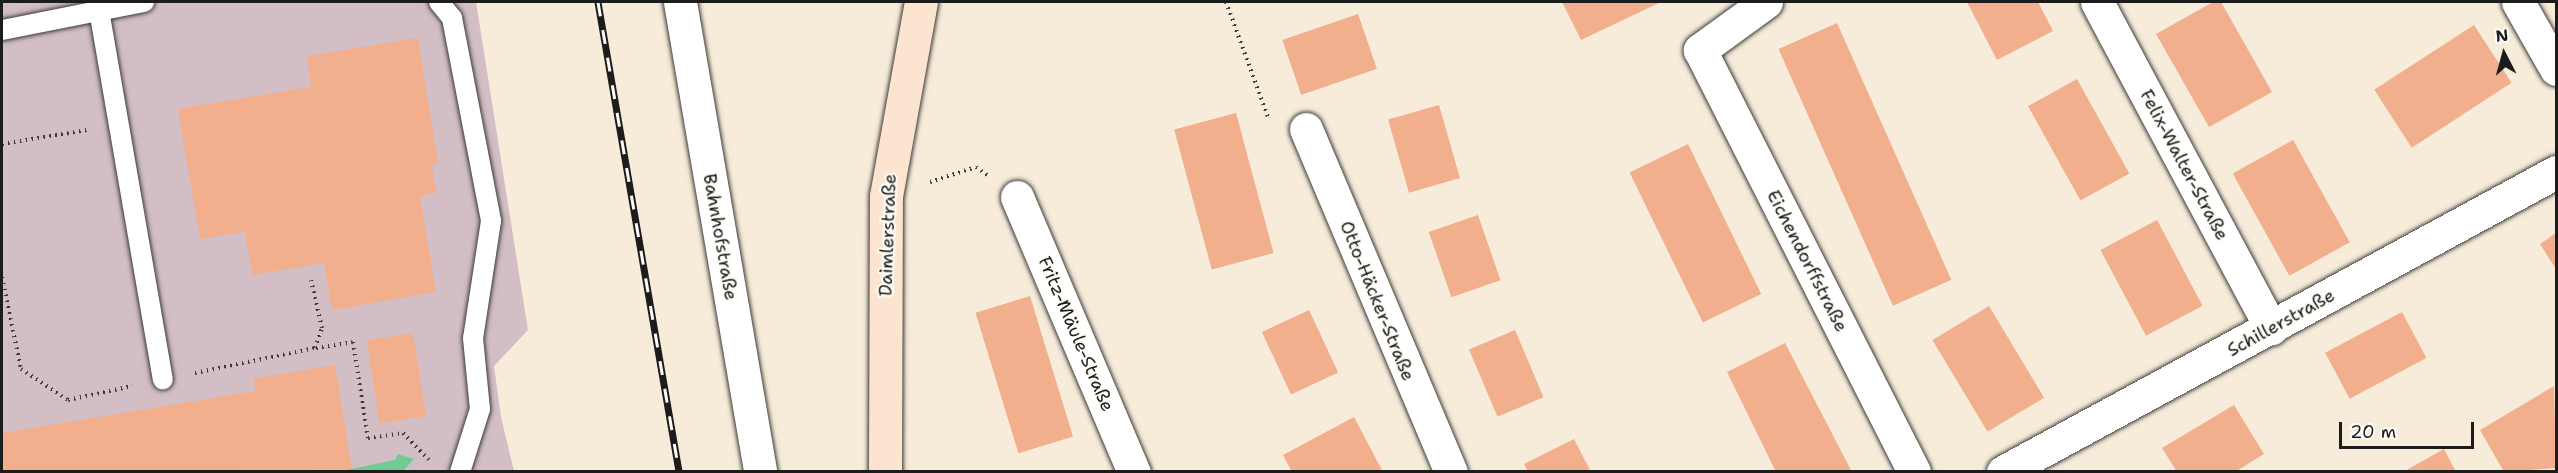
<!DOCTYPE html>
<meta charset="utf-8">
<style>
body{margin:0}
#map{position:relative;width:2558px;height:473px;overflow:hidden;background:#f7ecda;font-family:"Shantell Sans",sans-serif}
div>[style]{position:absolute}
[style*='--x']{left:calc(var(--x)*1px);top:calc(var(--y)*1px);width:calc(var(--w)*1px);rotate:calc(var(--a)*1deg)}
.industrial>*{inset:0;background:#d2bec4}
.green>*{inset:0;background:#70cb92}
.building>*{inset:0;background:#f1af8e;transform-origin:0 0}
.path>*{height:4px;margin-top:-2px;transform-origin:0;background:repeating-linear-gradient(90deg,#3d3b38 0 1.5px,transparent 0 6px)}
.roads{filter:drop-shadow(0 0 2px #3d3b38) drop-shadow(0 0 2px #3d3b38)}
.service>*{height:20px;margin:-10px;padding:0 10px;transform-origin:10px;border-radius:10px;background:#fff}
.minor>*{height:33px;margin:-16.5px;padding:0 16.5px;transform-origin:16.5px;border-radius:16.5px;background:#fff}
.secondary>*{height:33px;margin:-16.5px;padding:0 16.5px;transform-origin:16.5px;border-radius:16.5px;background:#fde4d1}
.rail>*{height:7px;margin-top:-3.5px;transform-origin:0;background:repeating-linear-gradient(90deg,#fdfcf7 0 14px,#1c1c1c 0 28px);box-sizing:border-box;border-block:2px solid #1c1c1c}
span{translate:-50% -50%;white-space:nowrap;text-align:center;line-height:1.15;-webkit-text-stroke:4.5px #fdfcf7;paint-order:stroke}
.street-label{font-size:18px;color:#1c1c1c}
.frame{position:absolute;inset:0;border:3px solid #1c1c1c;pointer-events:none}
.north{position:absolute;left:2474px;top:24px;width:60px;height:60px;-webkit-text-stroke:4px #fdfcf7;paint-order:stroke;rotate:354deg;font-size:16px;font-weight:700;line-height:24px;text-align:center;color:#1c1c1c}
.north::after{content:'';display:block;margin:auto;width:21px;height:27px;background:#1c1c1c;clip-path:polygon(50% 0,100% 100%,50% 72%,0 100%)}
.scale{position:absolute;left:2339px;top:422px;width:135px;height:27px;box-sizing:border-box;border:3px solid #1c1c1c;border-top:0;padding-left:8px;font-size:18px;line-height:21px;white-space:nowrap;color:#1c1c1c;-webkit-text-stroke:4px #fdfcf7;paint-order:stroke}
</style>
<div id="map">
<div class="industrial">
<i style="clip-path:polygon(2px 2px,476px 2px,528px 330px,494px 366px,501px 417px,514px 471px,2px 471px)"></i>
</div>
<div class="green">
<i style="clip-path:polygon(398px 454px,414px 459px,403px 471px,337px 472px,395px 460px)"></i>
</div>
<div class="building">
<i style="clip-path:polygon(1562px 2px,1661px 2px,1581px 40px)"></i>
<i style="clip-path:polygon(1967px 2px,2038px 2px,2053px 31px,1997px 60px)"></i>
<i style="clip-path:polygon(2213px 2px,2221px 2px,2272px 92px,2209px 127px,2156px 34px)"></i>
<i style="left:1358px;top:14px;width:58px;height:80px;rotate:71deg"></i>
<i style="left:1837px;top:23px;width:281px;height:64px;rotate:66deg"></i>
<i style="left:2474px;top:25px;width:69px;height:119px;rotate:57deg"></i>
<i style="clip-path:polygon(418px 38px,438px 163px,432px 164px,436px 193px,420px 196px,436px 292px,332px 310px,324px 263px,253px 275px,245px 232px,200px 239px,178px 109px,311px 87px,307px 56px)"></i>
<i style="left:2077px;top:79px;width:108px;height:56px;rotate:61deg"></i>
<i style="left:1439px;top:105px;width:76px;height:53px;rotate:74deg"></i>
<i style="left:1236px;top:113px;width:145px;height:64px;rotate:75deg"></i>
<i style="left:2293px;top:140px;width:117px;height:69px;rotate:61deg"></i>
<i style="left:1688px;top:144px;width:167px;height:65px;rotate:64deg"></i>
<i style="left:1478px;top:215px;width:69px;height:52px;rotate:71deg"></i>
<i style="left:2157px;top:220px;width:97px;height:64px;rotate:62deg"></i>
<i style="clip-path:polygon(2556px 233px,2556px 269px,2540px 244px)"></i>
<i style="left:1030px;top:296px;width:147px;height:57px;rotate:73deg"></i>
<i style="left:1989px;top:306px;width:107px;height:66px;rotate:59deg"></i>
<i style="left:1309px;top:310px;width:69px;height:52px;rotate:65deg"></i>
<i style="left:2402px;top:312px;width:52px;height:87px;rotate:62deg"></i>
<i style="left:1515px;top:330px;width:73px;height:50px;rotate:67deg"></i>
<i style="left:413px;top:333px;width:84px;height:47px;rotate:81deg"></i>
<i style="clip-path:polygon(1785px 343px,1852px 472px,1776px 472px,1727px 372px)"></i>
<i style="clip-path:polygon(335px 365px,352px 469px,2px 472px,2px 433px,256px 391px,253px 379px)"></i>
<i style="clip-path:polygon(2554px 386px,2556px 468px,2504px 472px,2480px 430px)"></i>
<i style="clip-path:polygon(2234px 405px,2264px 454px,2235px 472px,2177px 472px,2162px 448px)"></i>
<i style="clip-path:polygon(1354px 417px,1383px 472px,1292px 472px,1283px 455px)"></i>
<i style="clip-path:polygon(1574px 439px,1591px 472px,1528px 472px,1524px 464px)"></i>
<i style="clip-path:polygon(2444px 449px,2456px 472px,2403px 472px)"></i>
</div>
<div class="path">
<i style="--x:1226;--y:2;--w:122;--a:69.9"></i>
<i style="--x:2;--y:144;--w:86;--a:-9.4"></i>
<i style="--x:930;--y:182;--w:48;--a:-18.1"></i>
<i style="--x:976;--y:167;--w:14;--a:36"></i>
<i style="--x:2;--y:277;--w:94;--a:78.3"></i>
<i style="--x:21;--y:369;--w:56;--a:33.4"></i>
<i style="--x:68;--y:400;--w:66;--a:-12.3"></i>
<i style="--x:316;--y:348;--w:37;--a:-9"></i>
<i style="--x:353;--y:342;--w:97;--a:81.1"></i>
<i style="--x:368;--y:438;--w:35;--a:-8"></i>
<i style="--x:403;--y:433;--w:37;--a:46"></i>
<i style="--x:195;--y:373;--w:123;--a:-11.8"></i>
<i style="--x:315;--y:348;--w:21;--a:-71"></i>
<i style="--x:322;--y:328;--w:49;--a:-102.9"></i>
</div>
<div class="roads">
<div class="service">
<i style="--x:439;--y:2;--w:21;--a:51"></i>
<i style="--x:452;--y:18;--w:207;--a:79.1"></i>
<i style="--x:491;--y:221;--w:118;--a:98.7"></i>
<i style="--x:473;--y:338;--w:71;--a:84.4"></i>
<i style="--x:480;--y:409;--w:66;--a:107.6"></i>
<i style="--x:99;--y:10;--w:375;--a:80.2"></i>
<i style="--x:2;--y:30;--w:145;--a:-11.2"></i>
</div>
<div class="minor">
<i style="--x:680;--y:2;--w:477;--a:80.3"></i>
<i style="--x:1766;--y:2;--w:82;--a:144"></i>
<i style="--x:1700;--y:50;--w:473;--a:63.1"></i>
<i style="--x:2097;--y:2;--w:370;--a:61.9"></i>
<i style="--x:2518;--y:2;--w:77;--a:60.4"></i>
<i style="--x:1306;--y:129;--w:372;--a:67.1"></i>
<i style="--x:1017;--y:197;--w:299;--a:67"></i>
<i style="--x:2003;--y:472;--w:629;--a:-28.48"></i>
</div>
<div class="secondary">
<i style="--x:885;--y:472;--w:276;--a:-89.8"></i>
<i style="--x:886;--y:196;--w:197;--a:-79.8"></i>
</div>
</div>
<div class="rail">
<i style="--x:598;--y:2;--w:477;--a:80.2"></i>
</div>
<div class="street-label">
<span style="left:2184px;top:165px;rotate:62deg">Felix-Walter-Straße</span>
<span style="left:888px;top:235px;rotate:-88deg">Daimlerstraße</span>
<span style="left:720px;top:237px;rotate:80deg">Bahnhofstraße</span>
<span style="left:1807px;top:261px;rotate:63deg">Eichendorffstraße</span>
<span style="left:1377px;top:301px;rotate:68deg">Otto-Häcker-Straße</span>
<span style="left:2281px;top:323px;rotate:-29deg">Schillerstraße</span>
<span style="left:1076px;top:334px;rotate:67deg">Fritz-Mäule-Straße</span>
</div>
<div class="frame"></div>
<div class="north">N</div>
<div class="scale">20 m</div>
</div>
